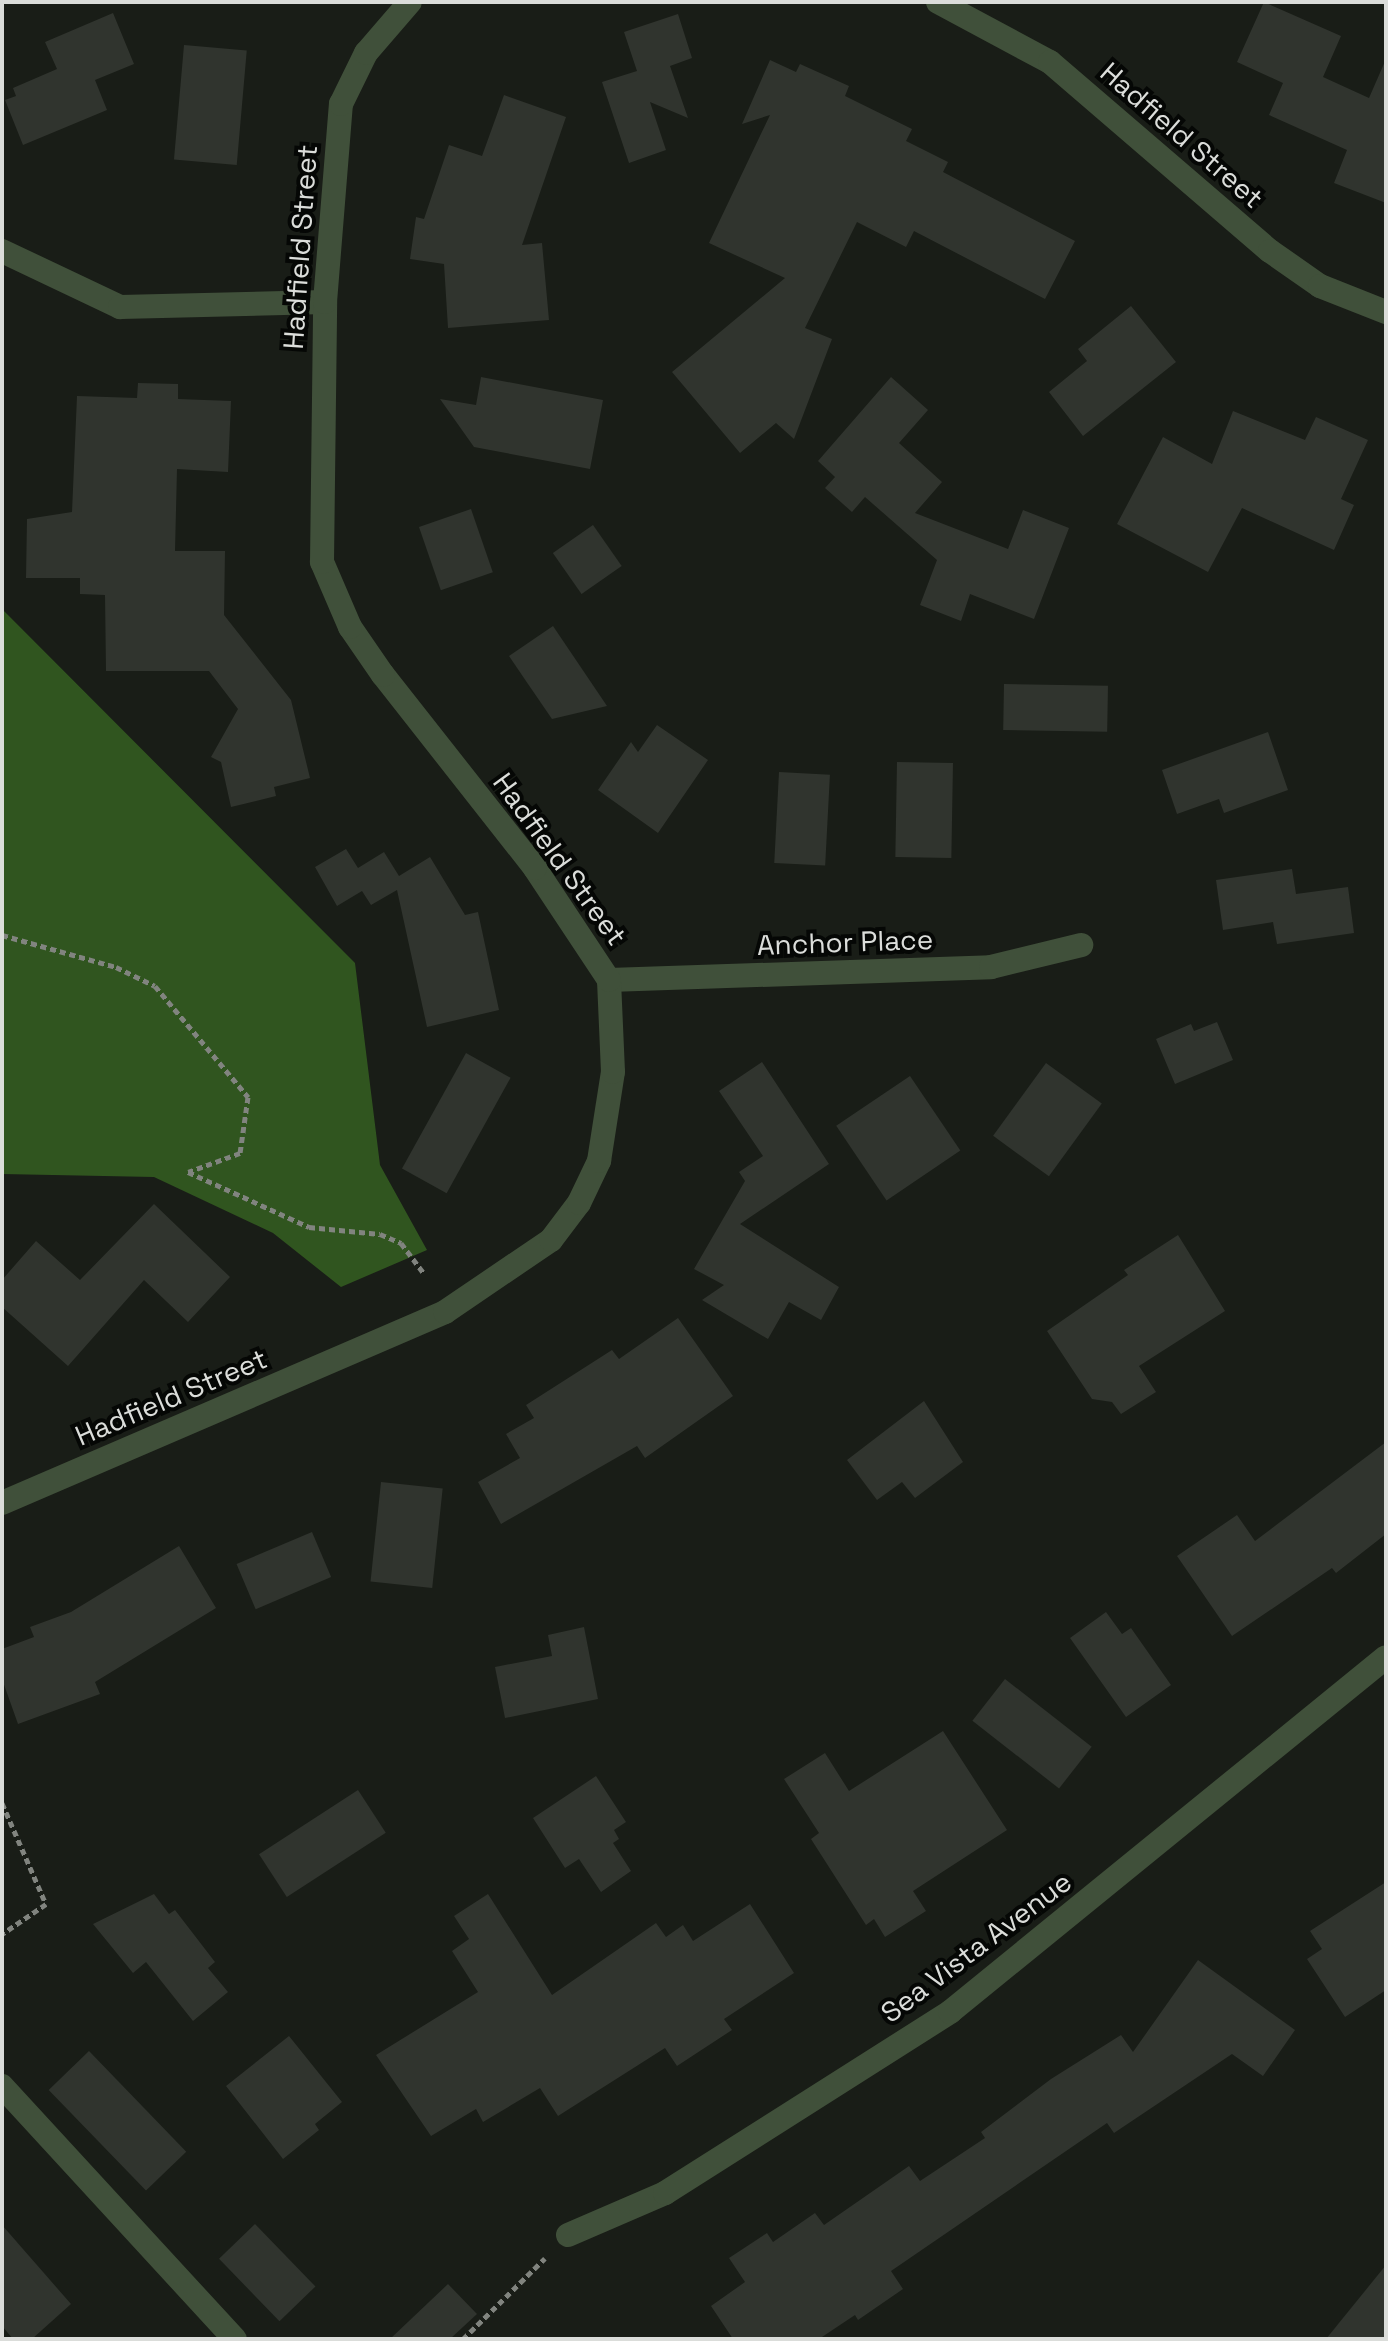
<!DOCTYPE html>
<style>
body{margin:0}
#map{position:relative;width:1388px;height:2341px;overflow:hidden;background:#191d17;font-family:"Space Grotesk",sans-serif}
div>[style]{position:absolute}
[style*='--x']{left:calc(var(--x)*1px);top:calc(var(--y)*1px);width:calc(var(--w)*1px);rotate:calc(var(--a)*1deg)}
.forest>*{inset:0;background:#30551f}
.building>*{inset:0;background:#30342e;transform-origin:0 0}
.path>*{height:5px;margin-top:-2.5px;transform-origin:0;background:repeating-linear-gradient(90deg,#81847f 0 6px,transparent 0 10px)}
.minor>*{height:24px;margin:-12px;padding:0 12px;transform-origin:12px;border-radius:12px;background:#40503a}
span{translate:-50% -50%;white-space:nowrap;text-align:center;line-height:1.15;-webkit-text-stroke:8px #050705;paint-order:stroke}
.street-label{font-size:28px;color:#dbddda}
.frame{position:absolute;inset:0;border:4px solid #dbddda;pointer-events:none}
</style>
<div id="map">
<div class="forest">
<i style="clip-path:polygon(2px 609px,355px 963px,380px 1165px,427px 1250px,341px 1287px,273px 1233px,154px 1177px,2px 1174px)"></i>
</div>
<div class="building">
<i style="clip-path:polygon(1264px 2px,1341px 36px,1323px 77px,1369px 98px,1386px 59px,1386px 203px,1334px 183px,1347px 150px,1269px 115px,1283px 83px,1237px 62px)"></i>
<i style="clip-path:polygon(113px 13px,134px 64px,95px 80px,107px 110px,23px 145px,5px 100px,16px 96px,13px 88px,57px 69px,45px 42px)"></i>
<i style="clip-path:polygon(678px 14px,692px 58px,670px 66px,688px 118px,650px 102px,666px 150px,629px 163px,602px 82px,637px 71px,624px 32px)"></i>
<i style="left:184px;top:45px;width:63px;height:115px;rotate:5deg"></i>
<i style="clip-path:polygon(770px 60px,796px 72px,800px 64px,849px 86px,845px 96px,912px 129px,906px 141px,948px 162px,943px 172px,1075px 241px,1045px 299px,914px 231px,906px 247px,857px 222px,805px 328px,832px 339px,794px 439px,776px 423px,740px 453px,672px 372px,785px 278px,709px 243px,770px 115px,742px 124px)"></i>
<i style="clip-path:polygon(504px 95px,566px 117px,522px 245px,542px 243px,549px 320px,448px 328px,444px 264px,410px 259px,416px 217px,424px 219px,449px 145px,482px 156px)"></i>
<i style="clip-path:polygon(1131px 306px,1176px 362px,1083px 436px,1049px 392px,1087px 361px,1078px 349px)"></i>
<i style="clip-path:polygon(481px 377px,603px 400px,590px 469px,474px 447px,440px 399px,476px 405px)"></i>
<i style="clip-path:polygon(891px 377px,928px 410px,899px 443px,942px 482px,915px 513px,1008px 549px,1023px 510px,1069px 528px,1034px 619px,970px 594px,961px 621px,920px 605px,937px 560px,865px 497px,852px 512px,825px 488px,835px 477px,818px 461px)"></i>
<i style="clip-path:polygon(138px 383px,178px 384px,178px 399px,231px 401px,228px 472px,177px 469px,175px 551px,225px 551px,224px 615px,291px 700px,310px 778px,274px 787px,276px 796px,231px 807px,221px 762px,211px 757px,238px 709px,209px 671px,106px 671px,105px 595px,80px 594px,80px 578px,26px 578px,27px 519px,72px 512px,77px 396px,137px 398px)"></i>
<i style="clip-path:polygon(1233px 411px,1305px 440px,1316px 417px,1368px 440px,1341px 499px,1354px 505px,1334px 550px,1242px 508px,1208px 572px,1117px 524px,1163px 437px,1212px 464px)"></i>
<i style="left:471px;top:509px;width:67px;height:55px;rotate:71deg"></i>
<i style="left:593px;top:525px;width:50px;height:49px;rotate:55deg"></i>
<i style="clip-path:polygon(553px 626px,607px 706px,552px 719px,528px 684px,509px 656px)"></i>
<i style="left:1004px;top:684px;width:104px;height:46px;rotate:1deg"></i>
<i style="clip-path:polygon(657px 725px,708px 760px,658px 833px,598px 790px,631px 742px,638px 752px)"></i>
<i style="clip-path:polygon(1268px 732px,1288px 790px,1224px 813px,1219px 799px,1177px 814px,1162px 770px)"></i>
<i style="left:897px;top:762px;width:56px;height:95px;rotate:1deg"></i>
<i style="left:779px;top:772px;width:51px;height:91px;rotate:3deg"></i>
<i style="clip-path:polygon(346px 849px,358px 868px,384px 852px,399px 876px,430px 857px,465px 915px,478px 912px,499px 1010px,427px 1027px,397px 890px,371px 905px,362px 891px,337px 906px,315px 867px)"></i>
<i style="clip-path:polygon(1292px 869px,1296px 894px,1348px 887px,1354px 933px,1277px 944px,1273px 922px,1223px 930px,1216px 880px)"></i>
<i style="clip-path:polygon(1217px 1022px,1233px 1060px,1175px 1084px,1156px 1039px,1191px 1024px,1194px 1031px)"></i>
<i style="left:466px;top:1053px;width:51px;height:132px;rotate:29deg"></i>
<i style="clip-path:polygon(762px 1062px,829px 1164px,740px 1224px,839px 1287px,821px 1320px,789px 1302px,768px 1339px,702px 1300px,724px 1285px,694px 1269px,745px 1181px,739px 1172px,763px 1156px,719px 1091px)"></i>
<i style="left:1046px;top:1063px;width:69px;height:90px;rotate:36deg"></i>
<i style="left:910px;top:1076px;width:90px;height:89px;rotate:56deg"></i>
<i style="clip-path:polygon(154px 1204px,230px 1277px,188px 1322px,144px 1280px,68px 1366px,2px 1307px,2px 1280px,36px 1241px,80px 1280px)"></i>
<i style="clip-path:polygon(1178px 1235px,1225px 1311px,1139px 1366px,1156px 1392px,1121px 1414px,1112px 1402px,1092px 1399px,1047px 1331px,1128px 1275px,1124px 1270px)"></i>
<i style="clip-path:polygon(678px 1318px,733px 1396px,645px 1458px,637px 1446px,501px 1524px,478px 1482px,520px 1458px,506px 1434px,534px 1418px,526px 1405px,612px 1350px,619px 1359px)"></i>
<i style="clip-path:polygon(924px 1401px,963px 1462px,915px 1498px,902px 1482px,877px 1500px,847px 1460px)"></i>
<i style="clip-path:polygon(1386px 1442px,1386px 1534px,1336px 1573px,1332px 1568px,1232px 1636px,1177px 1556px,1237px 1515px,1255px 1541px)"></i>
<i style="left:381px;top:1482px;width:62px;height:100px;rotate:6deg"></i>
<i style="left:312px;top:1532px;width:49px;height:82px;rotate:67deg"></i>
<i style="clip-path:polygon(179px 1546px,216px 1608px,95px 1682px,100px 1694px,18px 1724px,2px 1679px,2px 1649px,34px 1637px,30px 1627px,71px 1612px)"></i>
<i style="clip-path:polygon(1106px 1612px,1122px 1634px,1131px 1628px,1171px 1685px,1126px 1717px,1070px 1638px)"></i>
<i style="clip-path:polygon(584px 1627px,598px 1699px,505px 1718px,495px 1667px,552px 1656px,548px 1635px)"></i>
<i style="left:1005px;top:1679px;width:110px;height:53px;rotate:38deg"></i>
<i style="clip-path:polygon(943px 1731px,1007px 1830px,913px 1891px,926px 1911px,885px 1937px,874px 1919px,866px 1925px,811px 1839px,819px 1833px,784px 1779px,825px 1753px,849px 1791px)"></i>
<i style="clip-path:polygon(596px 1776px,626px 1822px,614px 1830px,619px 1839px,613px 1843px,631px 1871px,601px 1892px,579px 1859px,565px 1868px,533px 1818px)"></i>
<i style="left:358px;top:1790px;width:51px;height:118px;rotate:57deg"></i>
<i style="clip-path:polygon(1386px 1882px,1386px 1990px,1345px 2017px,1307px 1959px,1322px 1949px,1310px 1931px)"></i>
<i style="clip-path:polygon(154px 1894px,169px 1914px,175px 1910px,215px 1962px,208px 1968px,228px 1992px,193px 2021px,146px 1962px,133px 1973px,93px 1924px)"></i>
<i style="clip-path:polygon(488px 1894px,552px 1995px,656px 1923px,666px 1937px,683px 1925px,693px 1941px,750px 1904px,794px 1973px,724px 2019px,732px 2030px,677px 2066px,665px 2048px,558px 2116px,540px 2088px,483px 2122px,476px 2109px,431px 2136px,376px 2055px,478px 1992px,452px 1951px,469px 1939px,454px 1916px)"></i>
<i style="clip-path:polygon(1198px 1960px,1295px 2030px,1263px 2076px,1232px 2054px,1114px 2133px,1107px 2123px,891px 2271px,903px 2289px,858px 2320px,855px 2315px,819px 2339px,733px 2339px,711px 2306px,745px 2282px,729px 2258px,767px 2233px,773px 2242px,815px 2213px,824px 2225px,909px 2166px,920px 2181px,985px 2138px,981px 2132px,1051px 2079px,1121px 2035px,1133px 2052px)"></i>
<i style="clip-path:polygon(289px 2036px,342px 2102px,315px 2124px,319px 2130px,283px 2159px,226px 2086px)"></i>
<i style="left:89px;top:2051px;width:140px;height:56px;rotate:46deg"></i>
<i style="left:255px;top:2224px;width:87px;height:50px;rotate:46deg"></i>
<i style="clip-path:polygon(2px 2225px,71px 2304px,32px 2339px,13px 2339px,2px 2326px)"></i>
<i style="clip-path:polygon(1386px 2265px,1386px 2339px,1326px 2339px)"></i>
<i style="clip-path:polygon(448px 2284px,477px 2314px,450px 2339px,390px 2339px)"></i>
</div>
<div class="path">
<i style="--x:2;--y:935;--w:118;--a:15.7"></i>
<i style="--x:116;--y:967;--w:43;--a:26"></i>
<i style="--x:155;--y:986;--w:145;--a:50"></i>
<i style="--x:248;--y:1097;--w:57;--a:98.1"></i>
<i style="--x:240;--y:1153;--w:55;--a:159.9"></i>
<i style="--x:188;--y:1172;--w:133;--a:24.4"></i>
<i style="--x:309;--y:1227;--w:71;--a:5.6"></i>
<i style="--x:380;--y:1234;--w:23;--a:23"></i>
<i style="--x:401;--y:1243;--w:39;--a:53"></i>
<i style="--x:2;--y:1803;--w:110;--a:66.5"></i>
<i style="--x:46;--y:1904;--w:53;--a:145.7"></i>
<i style="--x:463;--y:2339;--w:115;--a:-44.6"></i>
</div>
<div class="minor">
<i style="--x:938;--y:2;--w:127;--a:28.2"></i>
<i style="--x:1050;--y:62;--w:290;--a:40.7"></i>
<i style="--x:1270;--y:251;--w:61;--a:35"></i>
<i style="--x:1320;--y:286;--w:71;--a:21.5"></i>
<i style="--x:2;--y:251;--w:131;--a:25.4"></i>
<i style="--x:120;--y:307;--w:205;--a:-1.4"></i>
<i style="--x:609;--y:980;--w:382;--a:-1.9"></i>
<i style="--x:991;--y:967;--w:93;--a:-13.7"></i>
<i style="--x:2;--y:1503;--w:482;--a:-23.3"></i>
<i style="--x:445;--y:1312;--w:128;--a:-34.2"></i>
<i style="--x:551;--y:1240;--w:46;--a:-52.9"></i>
<i style="--x:579;--y:1203;--w:47;--a:-64.5"></i>
<i style="--x:599;--y:1161;--w:90;--a:-81.1"></i>
<i style="--x:613;--y:1072;--w:92;--a:-92.5"></i>
<i style="--x:609;--y:980;--w:134;--a:-123.5"></i>
<i style="--x:535;--y:868;--w:246;--a:-128.2"></i>
<i style="--x:383;--y:675;--w:58;--a:-124.5"></i>
<i style="--x:350;--y:627;--w:71;--a:-113.3"></i>
<i style="--x:322;--y:562;--w:260;--a:-89.3"></i>
<i style="--x:325;--y:302;--w:199;--a:-85.4"></i>
<i style="--x:341;--y:104;--w:57;--a:-63.9"></i>
<i style="--x:366;--y:53;--w:67;--a:-49.2"></i>
<i style="--x:2;--y:2086;--w:344;--a:47.4"></i>
<i style="--x:568;--y:2235;--w:106;--a:-23.4"></i>
<i style="--x:665;--y:2193;--w:338;--a:-32.4"></i>
<i style="--x:950;--y:2012;--w:562;--a:-39.15"></i>
</div>
<div class="street-label">
<span style="left:1182px;top:135px;rotate:41deg">Hadfield Street</span>
<span style="left:300px;top:247px;rotate:-86deg">Hadfield Street</span>
<span style="left:560px;top:859px;rotate:54deg">Hadfield Street</span>
<span style="left:845px;top:942px;rotate:-2deg">Anchor Place</span>
<span style="left:171px;top:1397px;rotate:-23deg">Hadfield Street</span>
<span style="left:976px;top:1947px;rotate:-37deg">Sea Vista Avenue</span>
</div>
<div class="frame"></div>
</div>
